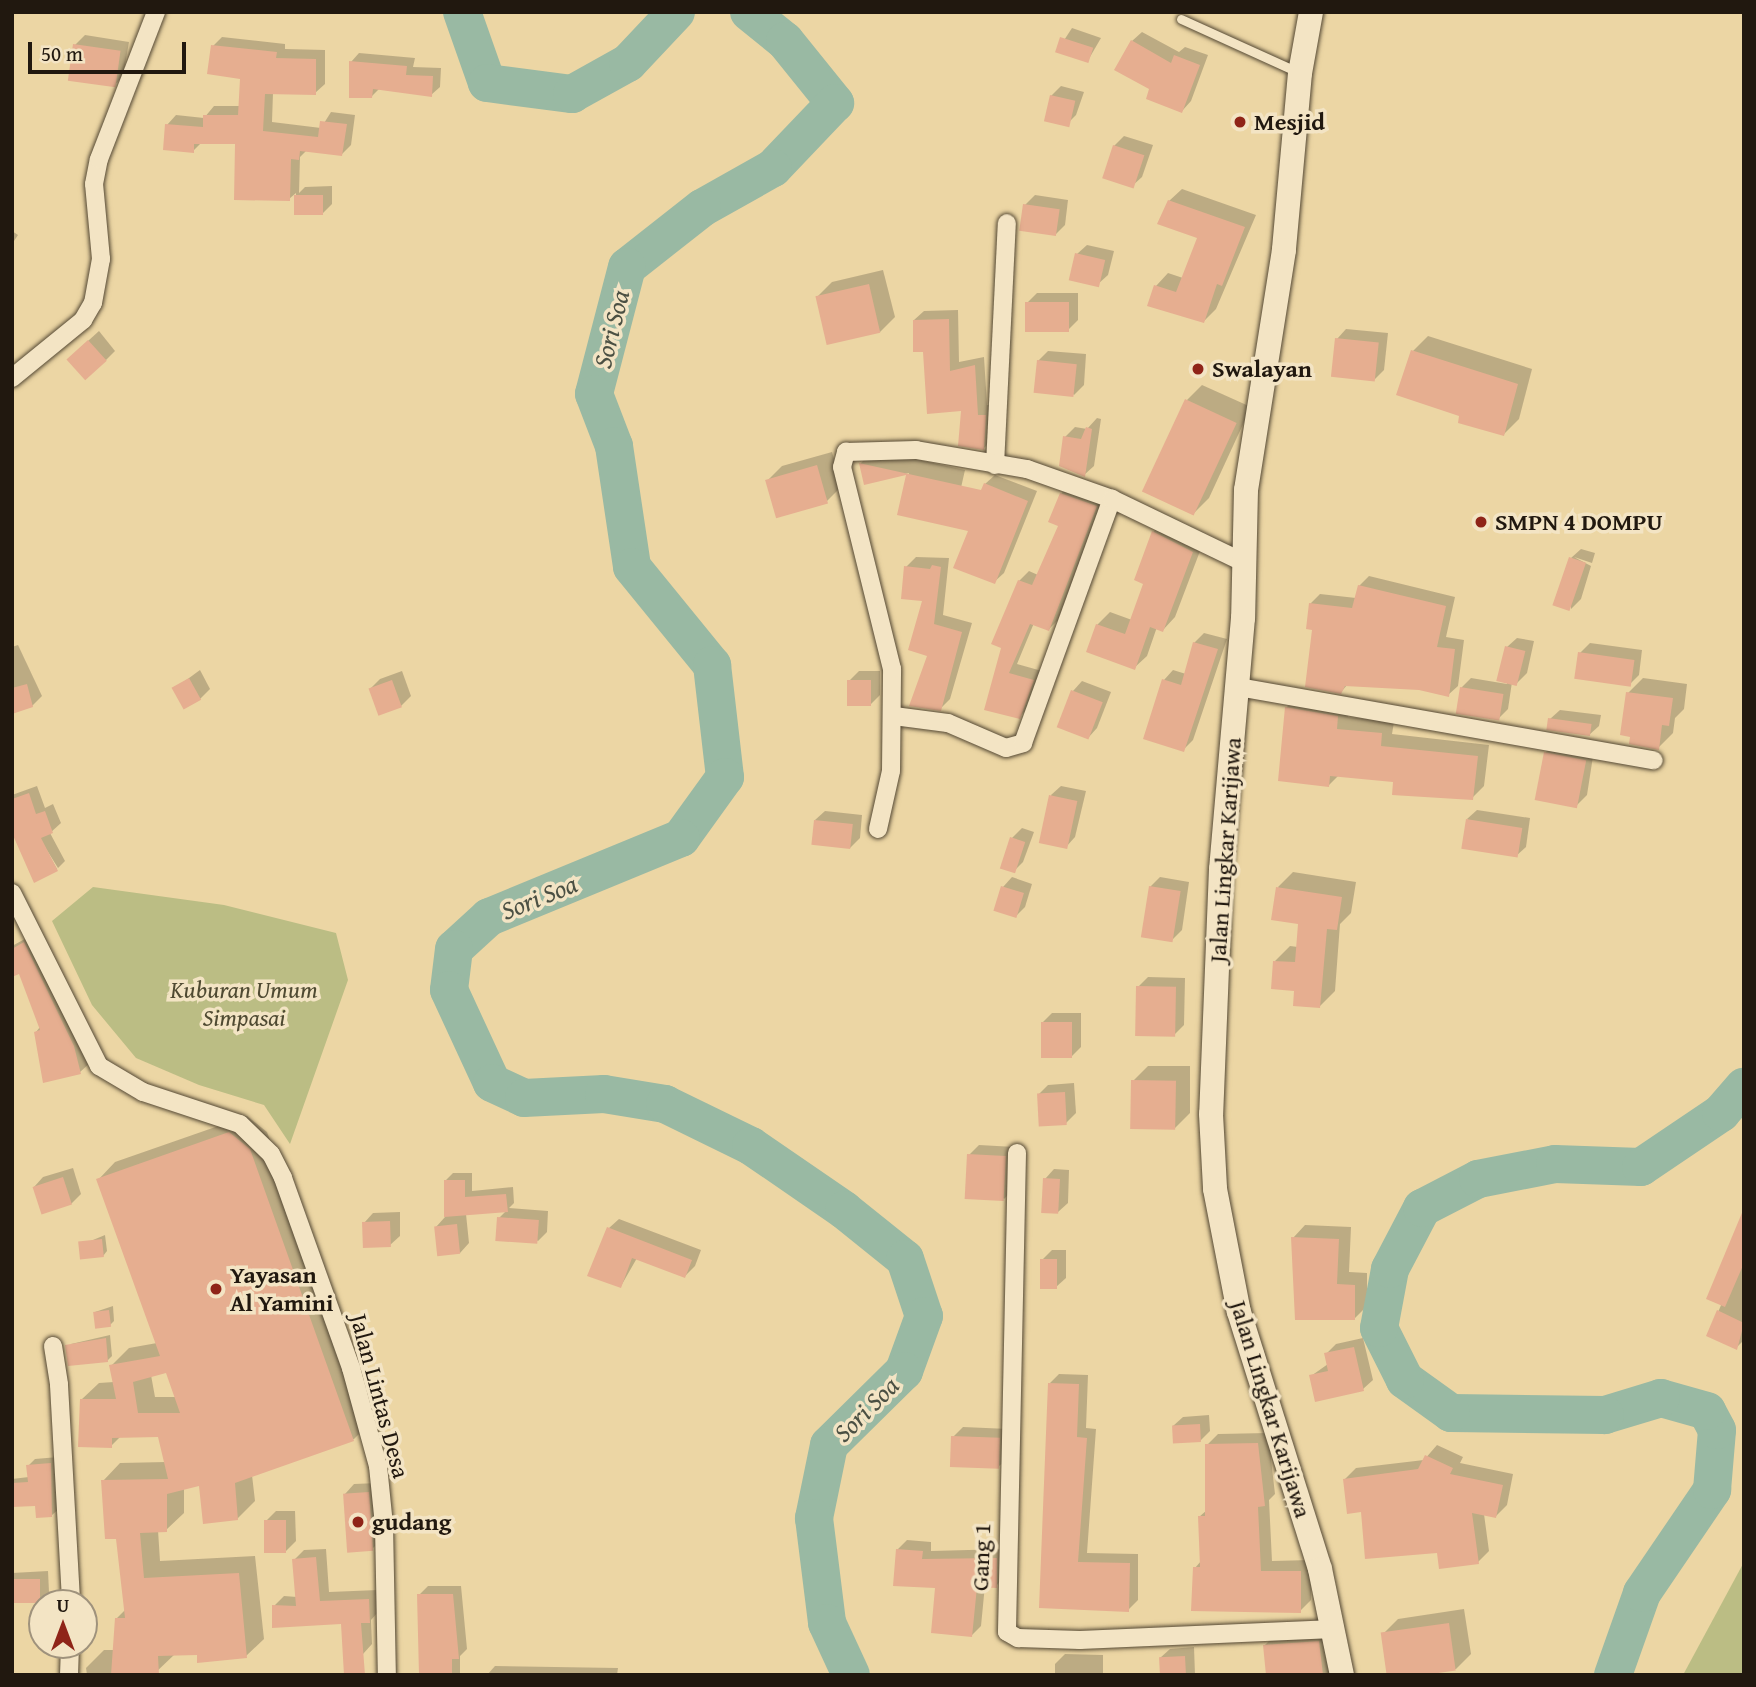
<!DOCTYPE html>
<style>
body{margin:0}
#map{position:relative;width:1756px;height:1687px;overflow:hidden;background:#ecd6a4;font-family:"Gentium Book Plus",serif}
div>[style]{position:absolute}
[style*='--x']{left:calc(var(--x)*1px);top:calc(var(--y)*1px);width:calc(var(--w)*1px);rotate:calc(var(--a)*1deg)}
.green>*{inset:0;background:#bbbd84}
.shadow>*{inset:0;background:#0003}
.river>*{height:38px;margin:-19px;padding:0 19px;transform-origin:19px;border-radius:19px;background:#99b9a3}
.building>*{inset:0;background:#e6ae90;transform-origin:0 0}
.roads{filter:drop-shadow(0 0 2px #544834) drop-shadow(0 0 2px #544834)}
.lane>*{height:9px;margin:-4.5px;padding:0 4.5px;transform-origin:4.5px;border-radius:4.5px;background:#f3e4c4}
.street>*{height:18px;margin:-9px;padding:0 9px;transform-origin:9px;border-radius:9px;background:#f3e4c4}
.secondary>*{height:24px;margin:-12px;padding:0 12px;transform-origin:12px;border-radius:12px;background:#f3e4c4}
.dots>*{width:19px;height:19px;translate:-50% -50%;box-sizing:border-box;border:4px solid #f3e4c4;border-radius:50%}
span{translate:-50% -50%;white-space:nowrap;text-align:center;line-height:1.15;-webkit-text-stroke:7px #f3e4c4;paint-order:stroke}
.poi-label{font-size:24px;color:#21180f;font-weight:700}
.left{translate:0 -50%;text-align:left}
.street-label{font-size:24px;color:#21180f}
.park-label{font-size:24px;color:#4f4a32;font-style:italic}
.water-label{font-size:26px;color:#4b5043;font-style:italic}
.frame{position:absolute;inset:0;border:14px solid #21180f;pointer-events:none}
.north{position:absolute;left:28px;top:1589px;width:70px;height:70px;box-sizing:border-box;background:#f3e4c4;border:2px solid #9f927c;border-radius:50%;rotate:0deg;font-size:19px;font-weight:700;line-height:28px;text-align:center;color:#21180f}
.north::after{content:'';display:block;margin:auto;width:24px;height:32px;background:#8f2418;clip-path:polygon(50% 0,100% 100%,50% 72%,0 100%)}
.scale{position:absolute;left:28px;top:42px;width:158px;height:32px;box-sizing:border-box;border:4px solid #21180f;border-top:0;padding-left:9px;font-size:21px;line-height:24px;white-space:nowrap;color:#21180f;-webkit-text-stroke:5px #f3e4c4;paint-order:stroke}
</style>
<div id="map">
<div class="green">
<i style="clip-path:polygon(93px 887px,224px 905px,336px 933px,348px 980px,290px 1144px,264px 1105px,199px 1085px,136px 1058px,92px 1005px,52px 921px)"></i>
<i style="clip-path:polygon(1744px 1562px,1744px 1675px,1683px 1675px)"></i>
</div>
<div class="shadow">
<i style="clip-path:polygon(1072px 28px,1101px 38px,1087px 62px,1057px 51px)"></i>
<i style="clip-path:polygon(1142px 32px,1179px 52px,1185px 47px,1208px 55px,1191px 101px,1182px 111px,1152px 88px,1132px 41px)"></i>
<i style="clip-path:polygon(85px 35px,129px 42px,123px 76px,114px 86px,75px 45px)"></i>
<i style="clip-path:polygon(222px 37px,285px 44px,285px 49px,325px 50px,325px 84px,315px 93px,273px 93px,272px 122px,321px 128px,331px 112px,355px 115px,351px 145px,341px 155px,307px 150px,300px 157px,299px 193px,305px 187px,332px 186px,332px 204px,322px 214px,296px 214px,296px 193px,289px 199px,237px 142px,202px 142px,193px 151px,167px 125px,176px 115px,204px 118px,214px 106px,241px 106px,242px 77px,213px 46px)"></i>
<i style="clip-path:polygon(359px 53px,415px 58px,413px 67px,441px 68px,440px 87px,431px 95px,380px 88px,372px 96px,351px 62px)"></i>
<i style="clip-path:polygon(1061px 86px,1084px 92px,1076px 115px,1066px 125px,1051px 96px)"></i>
<i style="clip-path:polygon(1124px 136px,1153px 145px,1142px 177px,1132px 186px,1114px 146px)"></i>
<i style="clip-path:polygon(1182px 189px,1256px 215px,1216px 309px,1204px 321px,1156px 286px,1168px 273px,1183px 278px,1199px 237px,1169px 201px)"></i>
<i style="clip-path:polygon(1035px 195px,1068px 200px,1065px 225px,1055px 235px,1025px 205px)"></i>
<i style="clip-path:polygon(12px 231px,18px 235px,12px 244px)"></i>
<i style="clip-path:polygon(1087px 245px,1114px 251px,1108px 275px,1098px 284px,1077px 254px)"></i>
<i style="clip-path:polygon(883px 270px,895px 317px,880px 332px,817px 297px,832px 282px)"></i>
<i style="clip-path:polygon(1037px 293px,1078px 293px,1078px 320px,1068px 330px,1027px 303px)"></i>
<i style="clip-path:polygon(958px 310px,959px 362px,984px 357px,987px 405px,995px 406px,993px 439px,984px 448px,925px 350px,914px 320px,924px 311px)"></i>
<i style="clip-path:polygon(1346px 329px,1388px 333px,1384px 370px,1374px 380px,1337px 339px)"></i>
<i style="clip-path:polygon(99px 331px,115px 351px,106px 360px,78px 350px)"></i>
<i style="clip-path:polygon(1428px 336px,1532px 369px,1519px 419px,1504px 434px,1462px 415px,1413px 351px)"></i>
<i style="clip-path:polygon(1048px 351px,1086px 354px,1084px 385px,1074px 395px,1038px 361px)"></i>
<i style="clip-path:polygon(1202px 385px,1251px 407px,1209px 498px,1194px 513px,1145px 491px,1187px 400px)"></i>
<i style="clip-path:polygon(1097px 418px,1101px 419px,1094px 466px,1084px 475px,1065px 437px,1075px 427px,1087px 429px)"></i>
<i style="clip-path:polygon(874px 450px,965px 470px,956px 510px,899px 514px,909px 473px,865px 483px,860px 464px)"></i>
<i style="clip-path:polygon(832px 452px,842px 486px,827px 501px,767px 481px,782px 466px)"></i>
<i style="clip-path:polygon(995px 475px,1037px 491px,1004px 573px,994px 582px,985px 484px)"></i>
<i style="clip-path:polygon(1070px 484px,1106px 497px,1058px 620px,1049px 629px,1034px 623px,1017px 664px,1042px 671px,1028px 708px,1019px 717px,986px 709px,1019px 581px,1029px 571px,1038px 575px,1060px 525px,1061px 494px)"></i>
<i style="clip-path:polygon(1166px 519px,1205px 538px,1175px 617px,1163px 630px,1157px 627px,1147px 656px,1134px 668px,1097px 625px,1110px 612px,1132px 620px,1145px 583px,1153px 532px)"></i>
<i style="clip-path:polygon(1581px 549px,1595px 553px,1592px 563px,1574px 557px,1591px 566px,1581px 599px,1571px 609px,1571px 558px)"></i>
<i style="clip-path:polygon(916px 557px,949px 558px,943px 615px,972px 623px,950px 699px,940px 709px,924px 599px,906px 567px)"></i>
<i style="clip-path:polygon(1369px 576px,1455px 597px,1446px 637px,1464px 640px,1458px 686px,1448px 695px,1419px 689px,1348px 684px,1341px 692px,1314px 628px,1310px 604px,1320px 594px,1356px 598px,1359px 586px)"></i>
<i style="clip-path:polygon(1204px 633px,1227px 639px,1193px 740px,1183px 750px,1164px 680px,1173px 670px,1186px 674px,1194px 643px)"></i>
<i style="clip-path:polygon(1517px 638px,1534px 641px,1527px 673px,1517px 683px,1512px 682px,1508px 709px,1498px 719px,1461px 688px,1471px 678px,1507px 684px,1507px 647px)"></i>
<i style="clip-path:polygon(1590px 643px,1642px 650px,1639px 675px,1629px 685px,1580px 653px)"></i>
<i style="clip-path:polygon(18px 645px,42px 696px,32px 706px,12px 712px,12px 647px)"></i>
<i style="clip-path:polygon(200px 670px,210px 689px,200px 699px,174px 689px)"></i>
<i style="clip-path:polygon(402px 671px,411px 696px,401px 706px,370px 689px,380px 679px)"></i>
<i style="clip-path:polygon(859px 671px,880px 671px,880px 695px,870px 705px,849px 681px)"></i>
<i style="clip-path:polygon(1643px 678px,1687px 684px,1684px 709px,1675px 718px,1673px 733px,1658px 748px,1628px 693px)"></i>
<i style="clip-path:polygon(1082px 681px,1111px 692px,1097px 728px,1088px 738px,1073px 691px)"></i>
<i style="clip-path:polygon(1298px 696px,1349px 705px,1348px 717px,1394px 722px,1392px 734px,1489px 745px,1484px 786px,1472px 798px,1395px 781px,1339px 775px,1329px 785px,1286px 708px)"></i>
<i style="clip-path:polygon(1560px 710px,1601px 715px,1599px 726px,1589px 735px,1550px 719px)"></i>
<i style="clip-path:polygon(1555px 743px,1594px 750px,1587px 795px,1577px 805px,1545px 753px)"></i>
<i style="clip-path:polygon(37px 786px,45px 808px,53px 804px,61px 823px,50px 833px,65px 861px,58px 868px,35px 831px,57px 869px,35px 881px,12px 832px,12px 795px)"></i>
<i style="clip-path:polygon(1061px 786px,1086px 791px,1075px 837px,1066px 847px,1051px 795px)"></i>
<i style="clip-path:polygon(1477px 810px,1530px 818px,1526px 847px,1516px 856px,1467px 819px)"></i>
<i style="clip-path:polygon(825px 811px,862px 815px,860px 838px,850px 848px,815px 820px)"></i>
<i style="clip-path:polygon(1022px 828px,1034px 832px,1023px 862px,1013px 872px,1012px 838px)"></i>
<i style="clip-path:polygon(1293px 872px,1356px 882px,1351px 913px,1340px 924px,1335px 991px,1320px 1006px,1296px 989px,1275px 961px,1290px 946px,1298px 947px,1300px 923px,1278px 887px)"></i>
<i style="clip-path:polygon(1012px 877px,1032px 884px,1025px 907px,1015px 917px,1003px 887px)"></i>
<i style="clip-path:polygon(1160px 877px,1189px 882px,1182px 930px,1172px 940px,1150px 887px)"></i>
<i style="clip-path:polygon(34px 934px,90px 1063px,80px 1072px,36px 1032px,40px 1027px,20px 971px,12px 975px,12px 946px)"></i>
<i style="clip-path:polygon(1148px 977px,1185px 978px,1184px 1025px,1174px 1035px,1138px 987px)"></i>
<i style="clip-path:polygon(1052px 1013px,1081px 1013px,1081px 1047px,1071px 1057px,1042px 1023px)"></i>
<i style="clip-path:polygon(1148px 1066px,1190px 1066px,1190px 1113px,1175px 1128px,1133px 1081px)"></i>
<i style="clip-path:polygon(1074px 1083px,1076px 1113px,1066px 1123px,1039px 1094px,1048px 1085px)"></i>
<i style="clip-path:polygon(evenodd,247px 1116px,267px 1132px,371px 1422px,354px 1439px,252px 1475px,255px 1501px,237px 1519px,200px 1483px,184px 1488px,184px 1513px,166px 1530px,158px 1530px,160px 1561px,255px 1556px,264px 1639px,246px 1656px,175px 1654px,153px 1675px,87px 1675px,86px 1668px,104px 1650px,114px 1650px,117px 1618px,126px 1609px,118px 1537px,103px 1481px,120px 1463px,166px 1462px,159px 1435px,121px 1436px,111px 1446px,81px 1400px,99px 1383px,114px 1382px,111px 1366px,129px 1348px,157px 1343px,98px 1180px,115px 1162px,247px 1116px,167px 1371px,176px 1397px,155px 1397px,151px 1375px,167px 1371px)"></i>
<i style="clip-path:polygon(979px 1145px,1015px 1147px,1014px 1189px,1004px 1199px,969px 1155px)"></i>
<i style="clip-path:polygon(73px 1168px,81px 1194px,71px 1204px,34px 1187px,43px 1177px)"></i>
<i style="clip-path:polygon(1054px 1169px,1069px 1170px,1068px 1203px,1058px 1212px,1045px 1179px)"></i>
<i style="clip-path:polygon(453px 1173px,472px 1173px,472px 1191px,513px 1187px,514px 1203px,509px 1208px,548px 1211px,547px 1232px,538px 1241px,499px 1218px,506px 1211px,466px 1214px,469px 1243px,460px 1253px,436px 1227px,445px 1217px,446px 1180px)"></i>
<i style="clip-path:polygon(400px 1212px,400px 1236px,390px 1245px,364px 1223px,373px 1213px)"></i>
<i style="clip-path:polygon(619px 1219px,701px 1250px,695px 1266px,685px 1276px,637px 1258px,621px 1286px,609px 1228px)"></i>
<i style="clip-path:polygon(1744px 1220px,1744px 1340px,1736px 1348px,1708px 1335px,1722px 1303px)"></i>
<i style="clip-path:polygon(1305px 1225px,1351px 1227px,1349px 1272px,1367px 1273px,1367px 1306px,1354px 1319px,1293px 1238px)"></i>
<i style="clip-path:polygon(105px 1235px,107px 1251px,103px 1256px,81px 1245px)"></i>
<i style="clip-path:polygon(1052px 1250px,1066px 1250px,1066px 1278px,1056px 1287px,1042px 1260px)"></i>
<i style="clip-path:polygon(113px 1306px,114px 1321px,110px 1325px,95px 1312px)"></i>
<i style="clip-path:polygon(110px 1335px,112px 1356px,107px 1361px,71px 1344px)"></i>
<i style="clip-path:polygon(1363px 1338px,1373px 1380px,1363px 1389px,1311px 1376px,1328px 1364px,1326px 1354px,1336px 1344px)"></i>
<i style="clip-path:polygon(1059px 1374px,1088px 1375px,1086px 1428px,1096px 1429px,1087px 1553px,1138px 1554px,1138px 1600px,1128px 1610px,1040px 1606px,1050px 1383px)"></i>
<i style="clip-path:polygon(1209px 1415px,1210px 1431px,1200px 1441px,1173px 1426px,1183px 1417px)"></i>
<i style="clip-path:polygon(963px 1427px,1009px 1429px,1008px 1458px,998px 1467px,953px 1437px)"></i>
<i style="clip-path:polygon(1268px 1433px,1275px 1494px,1269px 1500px,1272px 1561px,1311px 1560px,1311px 1600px,1300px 1611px,1195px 1568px,1201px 1561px,1199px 1517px,1207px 1510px,1207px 1445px,1218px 1434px)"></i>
<i style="clip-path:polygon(1437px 1445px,1463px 1457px,1460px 1463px,1513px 1474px,1507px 1505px,1496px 1516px,1484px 1514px,1489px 1551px,1478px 1562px,1439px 1551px,1362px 1510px,1345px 1479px,1356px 1468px,1424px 1460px)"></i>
<i style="clip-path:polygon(58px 1457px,59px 1509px,52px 1515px,37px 1504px,12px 1506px,12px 1479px,29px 1477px,28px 1466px,35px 1459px)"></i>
<i style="clip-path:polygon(378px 1483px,382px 1539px,372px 1549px,345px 1494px,354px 1484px)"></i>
<i style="clip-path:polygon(276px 1511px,295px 1511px,296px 1541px,286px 1551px,266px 1521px)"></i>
<i style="clip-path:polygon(907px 1540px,931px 1542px,931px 1551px,1006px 1549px,1005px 1576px,996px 1586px,985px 1585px,981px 1626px,971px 1636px,937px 1587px,897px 1550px)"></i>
<i style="clip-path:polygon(326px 1549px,329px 1592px,378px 1590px,379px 1611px,371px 1620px,372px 1644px,363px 1654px,343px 1622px,274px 1606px,284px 1596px,297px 1597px,294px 1560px,304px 1550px)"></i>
<i style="clip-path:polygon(48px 1571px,49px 1592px,40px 1601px,12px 1601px,12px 1573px)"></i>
<i style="clip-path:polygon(428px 1586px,461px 1586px,467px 1649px,460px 1656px,460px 1675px,420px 1675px,419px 1595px)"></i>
<i style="clip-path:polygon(1464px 1609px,1471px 1654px,1456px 1669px,1388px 1675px,1383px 1634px,1398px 1619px)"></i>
<i style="clip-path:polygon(1334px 1627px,1335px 1675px,1268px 1675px,1265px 1645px,1280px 1630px)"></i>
<i style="clip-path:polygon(1194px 1647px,1195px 1675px,1161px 1675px,1160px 1658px,1170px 1649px)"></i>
<i style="clip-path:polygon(1065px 1654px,1103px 1655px,1103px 1675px,1055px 1675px,1055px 1664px)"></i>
<i style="clip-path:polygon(495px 1666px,618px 1668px,617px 1675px,487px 1675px)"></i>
</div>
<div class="river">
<i style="--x:462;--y:12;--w:75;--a:70.6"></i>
<i style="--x:487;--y:83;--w:86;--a:7.4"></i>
<i style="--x:572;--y:94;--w:64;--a:-29"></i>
<i style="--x:628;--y:63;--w:70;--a:-46.7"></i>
<i style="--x:749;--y:12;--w:46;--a:38.9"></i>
<i style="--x:785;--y:41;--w:80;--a:51.1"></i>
<i style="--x:835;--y:103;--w:90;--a:133.6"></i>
<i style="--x:773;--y:168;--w:81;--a:150.6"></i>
<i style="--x:702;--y:208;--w:95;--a:141.8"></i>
<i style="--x:627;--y:267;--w:131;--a:104.6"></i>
<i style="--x:594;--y:394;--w:56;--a:69"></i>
<i style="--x:614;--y:446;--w:122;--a:81.5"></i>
<i style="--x:632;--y:567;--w:127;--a:50.8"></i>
<i style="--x:712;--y:665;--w:113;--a:83.4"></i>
<i style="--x:725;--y:777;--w:75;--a:125.8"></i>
<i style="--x:681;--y:838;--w:208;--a:157.6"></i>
<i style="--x:489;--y:917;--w:47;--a:137.6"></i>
<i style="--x:454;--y:949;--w:41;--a:97"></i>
<i style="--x:449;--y:990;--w:102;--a:65.2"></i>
<i style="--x:492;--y:1083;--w:35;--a:25"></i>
<i style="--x:524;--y:1098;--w:80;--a:-2.9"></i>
<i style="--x:604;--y:1094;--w:62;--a:9.3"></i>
<i style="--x:665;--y:1104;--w:96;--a:26"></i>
<i style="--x:751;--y:1146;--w:113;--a:34.5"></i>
<i style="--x:844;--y:1210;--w:78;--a:38.8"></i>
<i style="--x:905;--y:1259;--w:60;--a:71.6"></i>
<i style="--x:924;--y:1316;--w:59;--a:110"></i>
<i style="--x:904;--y:1371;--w:105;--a:135.4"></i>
<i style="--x:829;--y:1445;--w:75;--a:101.6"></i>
<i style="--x:814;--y:1518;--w:106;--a:82.9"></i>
<i style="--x:827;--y:1623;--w:57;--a:65.2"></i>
<i style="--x:1613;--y:1675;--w:87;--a:-70.5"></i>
<i style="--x:1642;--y:1593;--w:125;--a:-55.8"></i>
<i style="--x:1712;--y:1490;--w:60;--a:-85.2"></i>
<i style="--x:1717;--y:1430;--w:21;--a:-118"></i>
<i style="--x:1707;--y:1411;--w:48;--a:-164.2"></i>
<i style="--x:1661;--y:1398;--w:59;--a:163.1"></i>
<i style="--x:1605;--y:1415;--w:154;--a:-179.3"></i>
<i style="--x:1451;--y:1413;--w:57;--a:-144.3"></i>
<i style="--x:1405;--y:1380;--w:58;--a:-116.6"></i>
<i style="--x:1379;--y:1328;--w:60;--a:-79.4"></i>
<i style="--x:1390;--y:1269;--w:69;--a:-62.3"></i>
<i style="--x:1422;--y:1208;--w:63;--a:-27.4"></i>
<i style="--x:1478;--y:1179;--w:78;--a:-11"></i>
<i style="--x:1555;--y:1164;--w:86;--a:2"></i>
<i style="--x:1641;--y:1167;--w:97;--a:-34"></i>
<i style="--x:1721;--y:1113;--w:35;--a:-49"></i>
</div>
<div class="building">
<i style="left:1060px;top:37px;width:35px;height:16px;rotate:18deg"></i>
<i style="clip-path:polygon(1131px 40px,1171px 63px,1174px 55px,1200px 65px,1182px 113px,1146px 99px,1149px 89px,1114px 70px)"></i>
<i style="left:73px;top:44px;width:48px;height:37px;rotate:8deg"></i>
<i style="clip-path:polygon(211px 45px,277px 52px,276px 58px,316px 59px,316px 95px,265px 94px,263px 131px,318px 137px,320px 121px,347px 124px,342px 156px,300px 151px,299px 160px,291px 159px,290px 201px,234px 200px,235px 144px,194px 144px,194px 153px,163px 150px,165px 124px,203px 127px,203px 115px,238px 115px,240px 79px,207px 74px)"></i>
<i style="clip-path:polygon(349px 61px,407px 66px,406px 75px,433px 76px,432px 97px,373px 89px,372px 98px,349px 98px)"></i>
<i style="left:1050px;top:95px;width:26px;height:27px;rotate:13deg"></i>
<i style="left:1113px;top:145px;width:33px;height:35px;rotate:18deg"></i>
<i style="left:323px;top:195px;width:20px;height:29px;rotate:90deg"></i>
<i style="clip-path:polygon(1168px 200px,1245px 227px,1222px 286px,1217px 284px,1204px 323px,1147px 306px,1154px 285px,1176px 292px,1197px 238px,1157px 224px)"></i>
<i style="left:1023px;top:204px;width:37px;height:27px;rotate:8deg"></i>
<i style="left:1075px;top:253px;width:31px;height:28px;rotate:13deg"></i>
<i style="left:869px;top:284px;width:50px;height:55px;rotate:77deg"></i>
<i style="left:1025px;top:302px;width:44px;height:30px"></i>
<i style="clip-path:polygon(949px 319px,950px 371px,975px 365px,978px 415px,986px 415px,984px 450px,958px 446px,961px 411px,927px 414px,923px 352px,913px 352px,913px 320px)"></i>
<i style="left:1335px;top:338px;width:44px;height:39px;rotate:6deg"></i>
<i style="left:88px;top:340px;width:28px;height:29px;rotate:48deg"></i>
<i style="clip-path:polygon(1411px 350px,1518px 384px,1504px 436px,1458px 423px,1459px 416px,1396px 395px)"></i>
<i style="left:1037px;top:360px;width:40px;height:33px;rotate:6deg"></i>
<i style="left:1185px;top:399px;width:57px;height:102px;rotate:25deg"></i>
<i style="clip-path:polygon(1086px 427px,1092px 429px,1085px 477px,1059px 466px,1063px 436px,1081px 439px)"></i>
<i style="clip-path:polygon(859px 463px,981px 490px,984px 483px,1028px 501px,995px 584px,953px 568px,968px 531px,897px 515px,906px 475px,864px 485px)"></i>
<i style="left:817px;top:465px;width:40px;height:54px;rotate:74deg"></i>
<i style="clip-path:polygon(1060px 493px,1097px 506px,1049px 631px,1030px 624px,1009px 673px,1034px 680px,1020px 719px,984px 710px,1001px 648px,991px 644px,1018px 580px,1032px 585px,1058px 526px,1048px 522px)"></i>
<i style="clip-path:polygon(1152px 531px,1193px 552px,1163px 632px,1150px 627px,1135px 670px,1086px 652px,1096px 624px,1125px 634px,1143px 584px,1134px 580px)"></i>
<i style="left:1569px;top:557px;width:18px;height:51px;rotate:19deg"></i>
<i style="clip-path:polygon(932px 565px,941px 567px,934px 624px,962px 632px,941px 711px,909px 706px,927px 656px,908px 650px,922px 601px,901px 599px,904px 566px,930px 569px)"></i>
<i style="clip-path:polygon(1358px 585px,1446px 606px,1437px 647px,1455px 649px,1449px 697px,1419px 690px,1345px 686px,1341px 694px,1305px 687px,1312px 630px,1306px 629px,1309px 603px,1352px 608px)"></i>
<i style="clip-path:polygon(1193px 642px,1218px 649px,1184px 752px,1143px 739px,1162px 679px,1181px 685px)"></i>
<i style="left:1505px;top:646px;width:21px;height:36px;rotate:14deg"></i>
<i style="left:1578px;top:652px;width:57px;height:27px;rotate:8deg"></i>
<i style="left:189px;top:678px;width:25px;height:20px;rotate:61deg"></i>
<i style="left:392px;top:680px;width:29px;height:25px;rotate:70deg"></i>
<i style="left:847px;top:680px;width:24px;height:26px"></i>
<i style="clip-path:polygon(27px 684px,33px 707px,12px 714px,12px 688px)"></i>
<i style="left:1460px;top:687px;width:44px;height:27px;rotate:9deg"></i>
<i style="left:1071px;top:690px;width:34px;height:40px;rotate:21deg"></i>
<i style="clip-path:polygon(1626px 692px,1673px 698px,1669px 726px,1662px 725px,1659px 750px,1629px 744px,1630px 737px,1620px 735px)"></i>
<i style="clip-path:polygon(1285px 707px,1338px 716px,1337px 729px,1382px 733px,1381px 746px,1478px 756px,1473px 800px,1392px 795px,1393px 782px,1330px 776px,1329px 787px,1278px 781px)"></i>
<i style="left:1548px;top:718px;width:44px;height:12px;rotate:8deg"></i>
<i style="left:1544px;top:752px;width:43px;height:49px;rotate:11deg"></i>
<i style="clip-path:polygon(29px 793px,36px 814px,45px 811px,53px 833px,41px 838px,58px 871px,34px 883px,12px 833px,12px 799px)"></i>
<i style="left:1049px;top:795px;width:29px;height:49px;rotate:12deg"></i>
<i style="left:1466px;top:819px;width:57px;height:30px;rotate:9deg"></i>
<i style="left:814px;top:820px;width:39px;height:25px;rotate:6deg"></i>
<i style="left:1010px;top:837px;width:16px;height:33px;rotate:18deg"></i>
<i style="left:1001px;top:886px;width:24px;height:26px;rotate:17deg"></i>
<i style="left:1149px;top:886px;width:32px;height:52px;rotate:9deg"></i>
<i style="clip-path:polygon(1276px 887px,1342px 897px,1337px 930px,1327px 929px,1320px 1008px,1293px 1006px,1294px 991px,1271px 989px,1273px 961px,1295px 962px,1298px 924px,1271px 920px)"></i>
<i style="clip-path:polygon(24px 942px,74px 1046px,81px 1074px,43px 1083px,34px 1032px,40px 1030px,19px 974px,12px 977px,12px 949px)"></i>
<i style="left:1136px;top:986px;width:40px;height:50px;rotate:1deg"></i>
<i style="left:1041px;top:1022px;width:31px;height:36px"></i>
<i style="left:1131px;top:1080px;width:45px;height:49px;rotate:1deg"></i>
<i style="left:1065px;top:1092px;width:33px;height:28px;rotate:87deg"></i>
<i style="clip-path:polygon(evenodd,229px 1132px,250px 1149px,354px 1441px,235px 1483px,238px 1520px,203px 1524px,199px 1486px,167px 1494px,167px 1532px,140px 1533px,144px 1578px,239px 1573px,247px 1658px,197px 1663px,197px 1655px,158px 1656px,159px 1675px,111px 1675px,115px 1618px,125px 1618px,116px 1539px,105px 1539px,101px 1480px,168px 1479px,158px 1437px,112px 1438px,112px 1448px,78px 1447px,80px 1399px,116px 1399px,109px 1365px,160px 1356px,96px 1179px,229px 1132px,166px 1373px,180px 1413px,138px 1413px,133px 1382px,166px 1373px)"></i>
<i style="left:967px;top:1154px;width:39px;height:45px;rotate:3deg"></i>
<i style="left:63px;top:1177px;width:29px;height:32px;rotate:72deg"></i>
<i style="left:1043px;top:1178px;width:17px;height:35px;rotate:3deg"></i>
<i style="clip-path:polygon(444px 1180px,465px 1180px,465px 1197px,506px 1194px,508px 1212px,444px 1217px)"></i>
<i style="clip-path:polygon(1744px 1208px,1744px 1263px,1725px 1307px,1706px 1299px)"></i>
<i style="left:497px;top:1217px;width:42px;height:24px;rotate:4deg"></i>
<i style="left:390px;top:1221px;width:26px;height:28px;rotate:88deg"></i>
<i style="left:457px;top:1224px;width:30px;height:23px;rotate:84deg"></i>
<i style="clip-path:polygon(607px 1227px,692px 1260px,685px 1278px,632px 1258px,621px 1288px,587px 1276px)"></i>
<i style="clip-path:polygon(1291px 1237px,1339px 1239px,1337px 1284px,1355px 1285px,1355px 1320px,1295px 1320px)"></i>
<i style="left:102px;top:1239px;width:18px;height:24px;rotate:84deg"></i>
<i style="left:1040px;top:1259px;width:17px;height:30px"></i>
<i style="left:109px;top:1310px;width:17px;height:16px;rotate:83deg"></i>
<i style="clip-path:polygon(1717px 1310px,1744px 1323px,1737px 1350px,1706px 1336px)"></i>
<i style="clip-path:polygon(106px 1338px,108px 1362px,68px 1366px,65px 1345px)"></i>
<i style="clip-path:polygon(1354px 1347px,1364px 1391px,1315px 1402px,1309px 1375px,1328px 1371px,1324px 1353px)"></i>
<i style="clip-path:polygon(1048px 1383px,1079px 1384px,1077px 1437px,1087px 1438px,1078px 1562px,1130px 1563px,1129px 1612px,1039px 1608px)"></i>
<i style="left:1200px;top:1424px;width:18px;height:28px;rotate:87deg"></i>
<i style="left:951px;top:1436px;width:49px;height:31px;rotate:2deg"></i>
<i style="clip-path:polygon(1258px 1443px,1265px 1506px,1258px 1507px,1261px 1571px,1301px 1571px,1301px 1613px,1191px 1611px,1193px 1567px,1200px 1567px,1198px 1516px,1205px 1516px,1205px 1444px)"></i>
<i style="clip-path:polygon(1425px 1455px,1453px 1468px,1450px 1474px,1503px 1485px,1496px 1518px,1472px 1513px,1479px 1564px,1439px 1569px,1437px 1553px,1365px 1559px,1361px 1512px,1347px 1514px,1343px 1479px,1418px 1469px)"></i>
<i style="clip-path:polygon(51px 1463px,52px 1517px,36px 1518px,35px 1506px,12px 1507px,12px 1483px,28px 1482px,26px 1465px)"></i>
<i style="left:369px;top:1492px;width:59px;height:26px;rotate:86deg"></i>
<i style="left:264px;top:1520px;width:22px;height:33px"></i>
<i style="clip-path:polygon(896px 1549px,923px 1551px,922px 1559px,997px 1558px,997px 1588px,977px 1587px,972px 1637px,931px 1633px,935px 1588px,893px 1586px)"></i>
<i style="clip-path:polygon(316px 1557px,320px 1601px,369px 1599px,370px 1623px,361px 1623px,365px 1675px,344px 1675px,341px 1624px,272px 1628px,272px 1605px,296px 1606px,292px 1559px)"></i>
<i style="left:12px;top:1579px;width:28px;height:24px"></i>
<i style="clip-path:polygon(417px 1594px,453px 1594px,459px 1659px,452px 1659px,452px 1675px,419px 1675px)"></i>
<i style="left:1449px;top:1623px;width:48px;height:69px;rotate:82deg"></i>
<i style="clip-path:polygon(1319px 1641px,1323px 1675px,1266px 1675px,1263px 1645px)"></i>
<i style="left:1185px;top:1656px;width:19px;height:26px;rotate:87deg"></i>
</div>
<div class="roads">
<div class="lane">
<i style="--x:1181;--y:19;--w:128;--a:24.4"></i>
</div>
<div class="street">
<i style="--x:12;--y:378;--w:92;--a:-39.2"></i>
<i style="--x:83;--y:320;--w:20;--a:-60"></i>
<i style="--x:93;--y:303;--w:45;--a:-79.7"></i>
<i style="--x:101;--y:259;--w:75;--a:-95.3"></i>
<i style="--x:94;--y:184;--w:25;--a:-79"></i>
<i style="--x:99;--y:159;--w:158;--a:-68.8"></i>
<i style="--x:995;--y:465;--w:242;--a:-87.2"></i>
<i style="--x:1238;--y:687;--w:422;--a:10"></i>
<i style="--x:894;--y:716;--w:54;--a:7.4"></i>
<i style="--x:948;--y:723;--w:63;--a:23.3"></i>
<i style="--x:1006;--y:748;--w:18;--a:-16"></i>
<i style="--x:1023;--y:743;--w:260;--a:-70"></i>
<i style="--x:878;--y:829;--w:59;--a:-77.4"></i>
<i style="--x:891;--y:771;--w:102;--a:-89.4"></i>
<i style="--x:892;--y:669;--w:208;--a:-103.9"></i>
<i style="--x:842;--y:467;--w:16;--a:-75"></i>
<i style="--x:846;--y:452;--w:70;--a:-1.6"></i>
<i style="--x:916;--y:450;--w:113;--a:9.7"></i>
<i style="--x:1027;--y:469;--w:90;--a:19.4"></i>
<i style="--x:1112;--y:499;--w:148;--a:25.7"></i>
<i style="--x:12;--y:893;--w:194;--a:63.3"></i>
<i style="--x:99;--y:1066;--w:51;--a:30.6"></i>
<i style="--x:143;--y:1092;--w:102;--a:18.3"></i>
<i style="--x:240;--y:1124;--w:43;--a:44.1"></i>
<i style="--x:271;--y:1154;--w:27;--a:63"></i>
<i style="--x:283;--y:1178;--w:202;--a:70.3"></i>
<i style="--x:351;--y:1368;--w:102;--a:74.6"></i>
<i style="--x:378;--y:1466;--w:59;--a:84.2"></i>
<i style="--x:384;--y:1525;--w:150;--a:88.9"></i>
<i style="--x:1017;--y:1153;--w:479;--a:91.2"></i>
<i style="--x:1007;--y:1632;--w:13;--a:29"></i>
<i style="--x:1018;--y:1638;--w:62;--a:1.8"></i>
<i style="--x:1080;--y:1640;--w:254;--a:-2.5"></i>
<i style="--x:53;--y:1346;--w:39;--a:81"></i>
<i style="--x:59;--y:1385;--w:218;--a:86.8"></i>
<i style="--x:69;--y:1675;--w:30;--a:-88"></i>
</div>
<div class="secondary">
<i style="--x:1311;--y:12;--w:62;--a:100.2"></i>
<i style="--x:1300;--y:73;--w:178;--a:95.2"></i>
<i style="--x:1284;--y:250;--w:243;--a:99"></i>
<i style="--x:1246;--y:490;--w:128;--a:91.3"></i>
<i style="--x:1243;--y:618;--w:252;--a:95"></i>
<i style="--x:1221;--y:869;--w:245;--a:92.3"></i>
<i style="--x:1211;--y:1114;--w:75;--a:86.9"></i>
<i style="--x:1215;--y:1189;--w:125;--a:79"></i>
<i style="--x:1239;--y:1312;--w:269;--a:72.5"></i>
<i style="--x:1320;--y:1569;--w:108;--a:78.3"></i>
</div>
</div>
<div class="dots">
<i style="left:1240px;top:122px;background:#8f2418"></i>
<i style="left:1198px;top:369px;background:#8f2418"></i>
<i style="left:1481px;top:522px;background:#8f2418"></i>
<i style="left:216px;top:1289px;background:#8f2418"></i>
<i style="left:358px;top:1522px;background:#8f2418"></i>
</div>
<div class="poi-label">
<span class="left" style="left:1254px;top:122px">Mesjid</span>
<span class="left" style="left:1212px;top:369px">Swalayan</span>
<span class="left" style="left:1495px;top:522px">SMPN 4 DOMPU</span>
<span class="left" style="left:230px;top:1289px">Yayasan<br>Al Yamini</span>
<span class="left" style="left:372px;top:1522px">gudang</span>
</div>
<div class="street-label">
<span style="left:1225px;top:850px;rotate:-86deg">Jalan Lingkar Karijawa</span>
<span style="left:380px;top:1396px;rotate:75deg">Jalan Lintas Desa</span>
<span style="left:1271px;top:1409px;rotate:73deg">Jalan Lingkar Karijawa</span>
<span style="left:981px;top:1557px;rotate:-88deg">Gang 1</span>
</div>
<div class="park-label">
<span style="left:244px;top:1004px">Kuburan Umum<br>Simpasai</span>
</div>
<div class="water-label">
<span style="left:611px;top:329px;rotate:-76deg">Sori Soa</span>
<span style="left:539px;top:897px;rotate:-22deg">Sori Soa</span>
<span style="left:866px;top:1409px;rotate:-45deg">Sori Soa</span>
</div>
<div class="frame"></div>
<div class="north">U</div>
<div class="scale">50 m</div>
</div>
